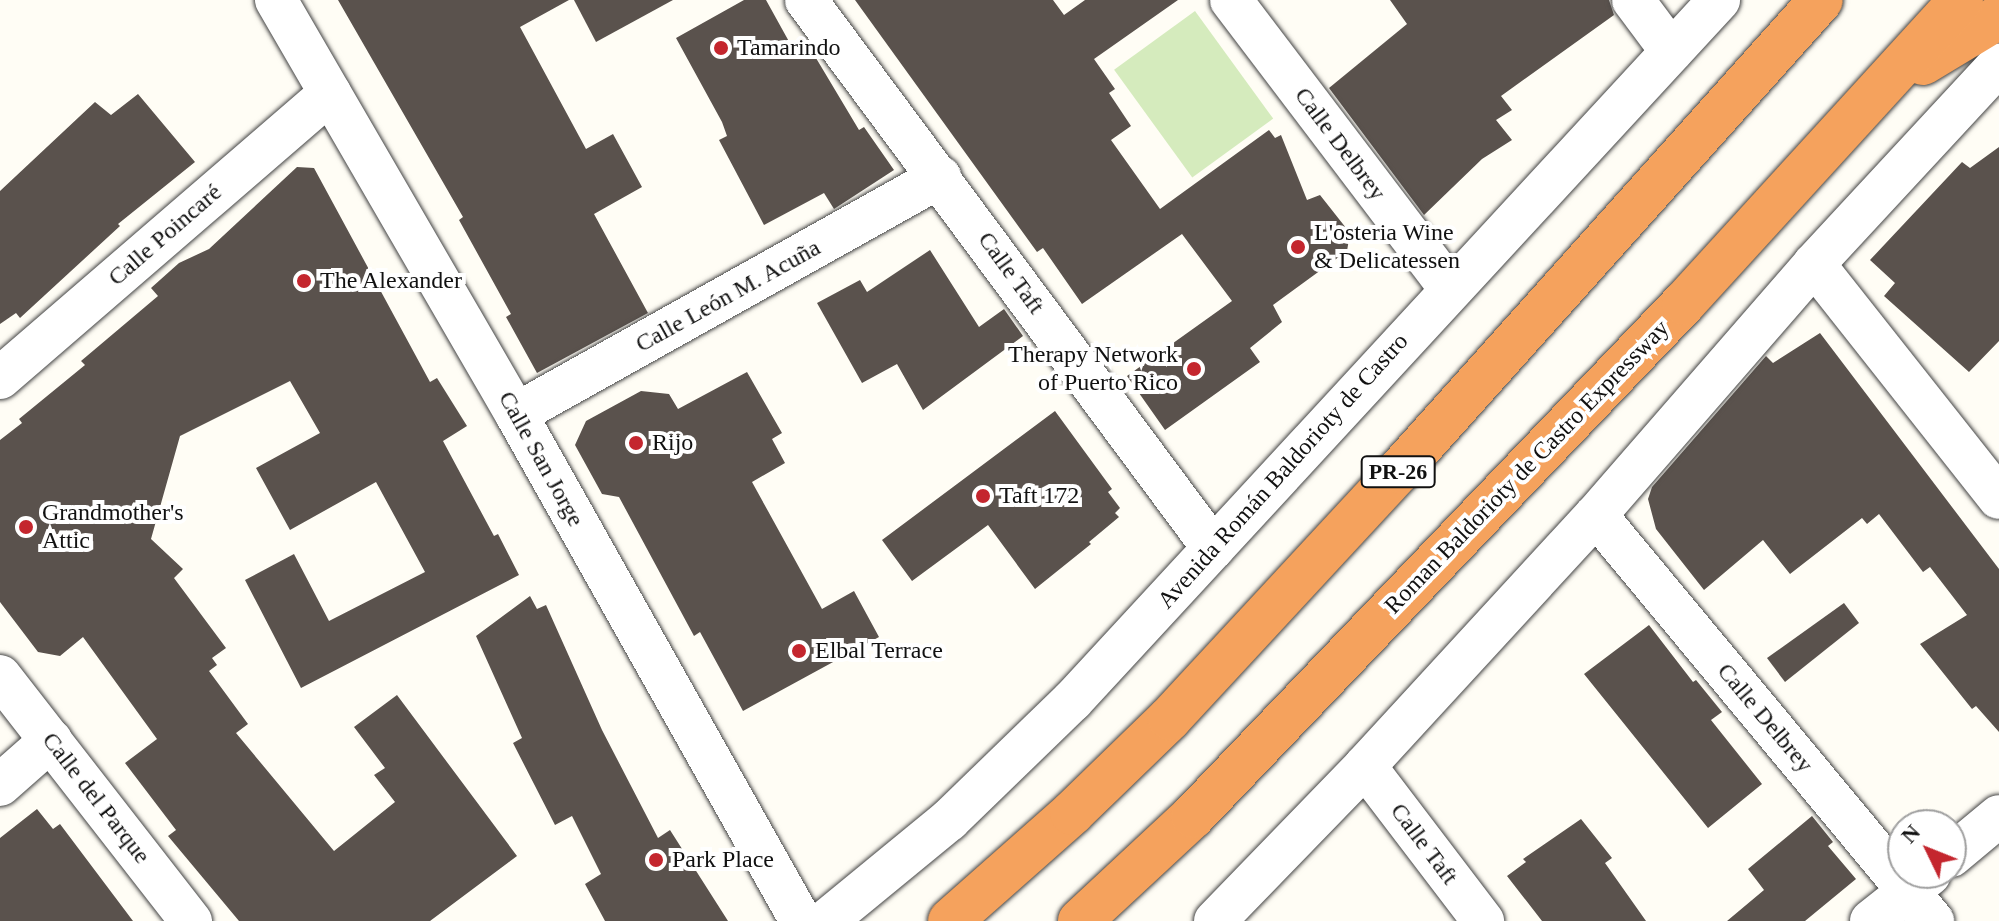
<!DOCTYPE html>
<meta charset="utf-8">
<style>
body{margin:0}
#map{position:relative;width:1999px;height:921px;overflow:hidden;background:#fffdf5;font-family:"Times New Roman",serif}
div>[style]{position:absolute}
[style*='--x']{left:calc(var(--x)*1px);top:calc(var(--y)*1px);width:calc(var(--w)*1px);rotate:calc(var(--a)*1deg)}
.green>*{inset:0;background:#d5ebbd;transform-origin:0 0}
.building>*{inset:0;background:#5a524d}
.roads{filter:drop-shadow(0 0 2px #444) drop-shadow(0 0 2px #444)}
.minor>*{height:42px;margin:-21px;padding:0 21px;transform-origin:21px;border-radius:21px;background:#fff}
.highway>*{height:44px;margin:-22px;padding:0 22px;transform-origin:22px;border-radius:22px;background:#f5a25d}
.dots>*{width:22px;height:22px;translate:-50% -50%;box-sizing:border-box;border:4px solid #fff;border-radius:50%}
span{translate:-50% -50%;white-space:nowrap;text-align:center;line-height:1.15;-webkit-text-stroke:8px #fff;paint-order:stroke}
.shield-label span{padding:2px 6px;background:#fff;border:2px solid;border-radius:6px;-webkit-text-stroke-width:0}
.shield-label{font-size:22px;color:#111;font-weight:700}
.poi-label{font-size:24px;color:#111}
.left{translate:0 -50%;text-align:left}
.right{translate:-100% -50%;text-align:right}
.street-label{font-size:24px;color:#111}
.north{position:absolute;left:1887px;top:809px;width:80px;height:80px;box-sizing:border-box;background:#fff;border:2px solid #a0a0a0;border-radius:50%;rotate:313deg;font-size:22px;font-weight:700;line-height:32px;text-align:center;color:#111}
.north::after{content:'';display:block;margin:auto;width:28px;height:36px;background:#c4262e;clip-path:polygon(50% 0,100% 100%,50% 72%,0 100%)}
</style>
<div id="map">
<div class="green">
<i style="left:1195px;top:11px;width:133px;height:100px;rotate:54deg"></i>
</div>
<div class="building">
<i style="clip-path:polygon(338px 0,569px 0,520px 27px,586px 149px,613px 134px,642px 187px,594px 214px,648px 313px,537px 373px,506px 317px,511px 314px,459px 220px,463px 217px)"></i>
<i style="clip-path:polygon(574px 0,673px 0,596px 42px)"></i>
<i style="clip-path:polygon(744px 0,766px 0,797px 56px,810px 48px,859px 130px,864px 127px,894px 170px,834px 209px,824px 193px,764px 225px,719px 140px,727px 136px,722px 122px,676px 38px)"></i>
<i style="clip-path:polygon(855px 0,1053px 0,1064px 15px,1085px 0,1178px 0,1094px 59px,1115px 89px,1109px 93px,1131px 126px,1111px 140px,1160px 209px,1269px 130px,1275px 138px,1281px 135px,1307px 200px,1320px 195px,1350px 233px,1347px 251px,1273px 305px,1282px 322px,1250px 348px,1260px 362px,1165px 430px,1127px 376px,1232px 301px,1182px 234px,1082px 304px,1043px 248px,1037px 252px)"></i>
<i style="clip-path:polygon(1390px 0,1609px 0,1614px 15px,1501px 96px,1512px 110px,1496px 120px,1512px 140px,1482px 159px,1424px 215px,1329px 88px,1407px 24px)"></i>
<i style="clip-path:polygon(138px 94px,195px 162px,118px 224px,120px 226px,20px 318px,16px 313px,0 324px,0 191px,95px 102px,111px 115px)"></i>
<i style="clip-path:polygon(1999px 147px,1999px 341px,1969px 372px,1884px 296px,1895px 283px,1870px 260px,1962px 162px,1970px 168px)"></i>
<i style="clip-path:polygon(297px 167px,314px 168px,430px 382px,437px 378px,467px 426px,443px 441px,494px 536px,498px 534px,519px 575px,301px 688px,245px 580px,294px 554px,329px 621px,425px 572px,376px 482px,290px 530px,256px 468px,320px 433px,290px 381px,180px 436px,151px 539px,183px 569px,174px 578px,226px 648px,212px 658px,217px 665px,209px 671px,248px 724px,236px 733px,334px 851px,395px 802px,374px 775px,385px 768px,354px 727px,397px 695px,517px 856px,430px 921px,239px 921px,168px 836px,176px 830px,125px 763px,157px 739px,83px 637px,60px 656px,38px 652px,0 602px,0 440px,22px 423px,19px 419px,85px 365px,81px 361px,158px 296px,151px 288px,179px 263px,209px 249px)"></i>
<i style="clip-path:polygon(930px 250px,979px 327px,1004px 309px,1023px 336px,923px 410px,897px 364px,862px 383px,817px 303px,860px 280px,867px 292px)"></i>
<i style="clip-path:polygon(1820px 333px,1999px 569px,1999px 732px,1976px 706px,1972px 709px,1920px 644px,1967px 615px,1930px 567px,1923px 572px,1879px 514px,1867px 524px,1862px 518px,1790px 574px,1763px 540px,1704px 590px,1656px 529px,1648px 499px,1652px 487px,1766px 356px,1773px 363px)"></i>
<i style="clip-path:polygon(747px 372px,782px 433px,772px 439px,785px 463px,752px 482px,822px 609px,854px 591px,879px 637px,743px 711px,700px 632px,694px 636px,619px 497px,602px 494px,575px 445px,586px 421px,641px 391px,669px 394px,678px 409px)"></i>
<i style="clip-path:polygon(1055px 411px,1112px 489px,1108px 492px,1120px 508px,1115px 513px,1119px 517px,1089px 542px,1091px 544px,1035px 589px,988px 525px,912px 581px,882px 540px)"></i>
<i style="clip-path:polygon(530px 596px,537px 609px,546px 605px,602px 730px,658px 838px,670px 830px,728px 921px,605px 921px,585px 884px,601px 874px,572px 816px,555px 825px,513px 743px,522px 738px,476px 636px)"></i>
<i style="clip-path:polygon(1844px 603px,1859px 623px,1785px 682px,1767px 658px)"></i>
<i style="clip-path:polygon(1649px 625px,1693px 682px,1696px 680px,1722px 712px,1711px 720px,1762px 784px,1708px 828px,1584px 674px)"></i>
<i style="clip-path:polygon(37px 809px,53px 829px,60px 824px,133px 921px,0 921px,0 838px)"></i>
<i style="clip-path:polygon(1812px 816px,1833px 842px,1828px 846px,1856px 879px,1805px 921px,1727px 921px,1764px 890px,1748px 869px)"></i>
<i style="clip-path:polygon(1581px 819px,1612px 858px,1605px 863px,1646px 921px,1542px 921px,1507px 876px,1526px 862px,1523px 859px)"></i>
</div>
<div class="roads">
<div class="minor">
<i style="--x:276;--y:0;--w:479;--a:59.9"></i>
<i style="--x:516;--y:414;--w:582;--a:60.66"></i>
<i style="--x:806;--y:0;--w:683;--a:53.4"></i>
<i style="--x:1231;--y:0;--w:363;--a:52.8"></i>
<i style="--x:1633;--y:0;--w:64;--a:53.3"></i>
<i style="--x:1814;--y:264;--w:298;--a:51.7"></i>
<i style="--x:0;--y:378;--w:436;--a:-40.8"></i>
<i style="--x:516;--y:414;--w:486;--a:-29.2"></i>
<i style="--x:1596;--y:515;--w:528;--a:50.31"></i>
<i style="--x:0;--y:676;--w:311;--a:52.1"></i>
<i style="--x:1365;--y:766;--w:195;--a:52.7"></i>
<i style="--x:0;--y:785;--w:68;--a:-41.4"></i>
<i style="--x:1951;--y:856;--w:62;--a:-39.8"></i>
<i style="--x:826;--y:921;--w:159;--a:-39.4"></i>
<i style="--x:949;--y:820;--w:171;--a:-44.1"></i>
<i style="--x:1072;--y:701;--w:954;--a:-47.29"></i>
<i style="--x:1215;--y:921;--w:216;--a:-45.9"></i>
<i style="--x:1365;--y:766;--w:341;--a:-47.4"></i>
<i style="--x:1596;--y:515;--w:332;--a:-49"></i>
<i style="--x:1814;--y:264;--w:272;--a:-47.2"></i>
<i style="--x:1871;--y:921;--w:75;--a:-38.5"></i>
</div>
<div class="highway">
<i style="--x:1923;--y:63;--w:89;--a:-31.2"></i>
<i style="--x:950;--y:921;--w:163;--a:-41.5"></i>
<i style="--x:1072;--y:813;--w:136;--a:-44.1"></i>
<i style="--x:1170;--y:718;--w:337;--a:-47.2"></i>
<i style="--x:1399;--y:471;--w:632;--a:-48.14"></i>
<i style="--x:1080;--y:921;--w:154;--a:-42.9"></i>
<i style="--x:1193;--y:816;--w:710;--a:-46.26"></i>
<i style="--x:1684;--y:303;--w:411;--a:-47.6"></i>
</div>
</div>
<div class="dots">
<i style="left:721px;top:48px;background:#c4262e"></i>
<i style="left:1298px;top:247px;background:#c4262e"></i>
<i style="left:304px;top:281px;background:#c4262e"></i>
<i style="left:1194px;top:369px;background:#c4262e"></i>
<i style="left:636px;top:443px;background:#c4262e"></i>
<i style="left:983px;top:496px;background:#c4262e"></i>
<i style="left:26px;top:527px;background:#c4262e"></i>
<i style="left:799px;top:651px;background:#c4262e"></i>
<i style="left:656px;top:860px;background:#c4262e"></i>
</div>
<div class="shield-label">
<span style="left:1398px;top:472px">PR-26</span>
</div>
<div class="poi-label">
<span class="left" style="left:737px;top:48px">Tamarindo</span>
<span class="left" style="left:1314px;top:247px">L'osteria Wine<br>&amp; Delicatessen</span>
<span class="left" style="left:320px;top:281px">The Alexander</span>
<span class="right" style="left:1178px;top:369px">Therapy Network<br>of Puerto Rico</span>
<span class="left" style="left:652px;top:443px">Rijo</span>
<span class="left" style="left:999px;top:496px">Taft 172</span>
<span class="left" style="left:42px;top:527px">Grandmother's<br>Attic</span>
<span class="left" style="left:815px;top:651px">Elbal Terrace</span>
<span class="left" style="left:672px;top:860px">Park Place</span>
</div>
<div class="street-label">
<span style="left:1340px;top:144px;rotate:53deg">Calle Delbrey</span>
<span style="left:165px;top:235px;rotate:-41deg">Calle Poincaré</span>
<span style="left:1011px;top:273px;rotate:54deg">Calle Taft</span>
<span style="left:728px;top:296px;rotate:-29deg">Calle León M. Acuña</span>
<span style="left:541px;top:459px;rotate:61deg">Calle San Jorge</span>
<span style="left:1527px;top:467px;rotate:-46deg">Roman Baldorioty de Castro Expressway</span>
<span style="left:1283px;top:471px;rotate:-48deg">Avenida Román Baldorioty de Castro</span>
<span style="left:1765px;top:718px;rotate:50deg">Calle Delbrey</span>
<span style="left:96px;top:798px;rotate:52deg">Calle del Parque</span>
<span style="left:1424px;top:844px;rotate:53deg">Calle Taft</span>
</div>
<div class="north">N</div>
</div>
